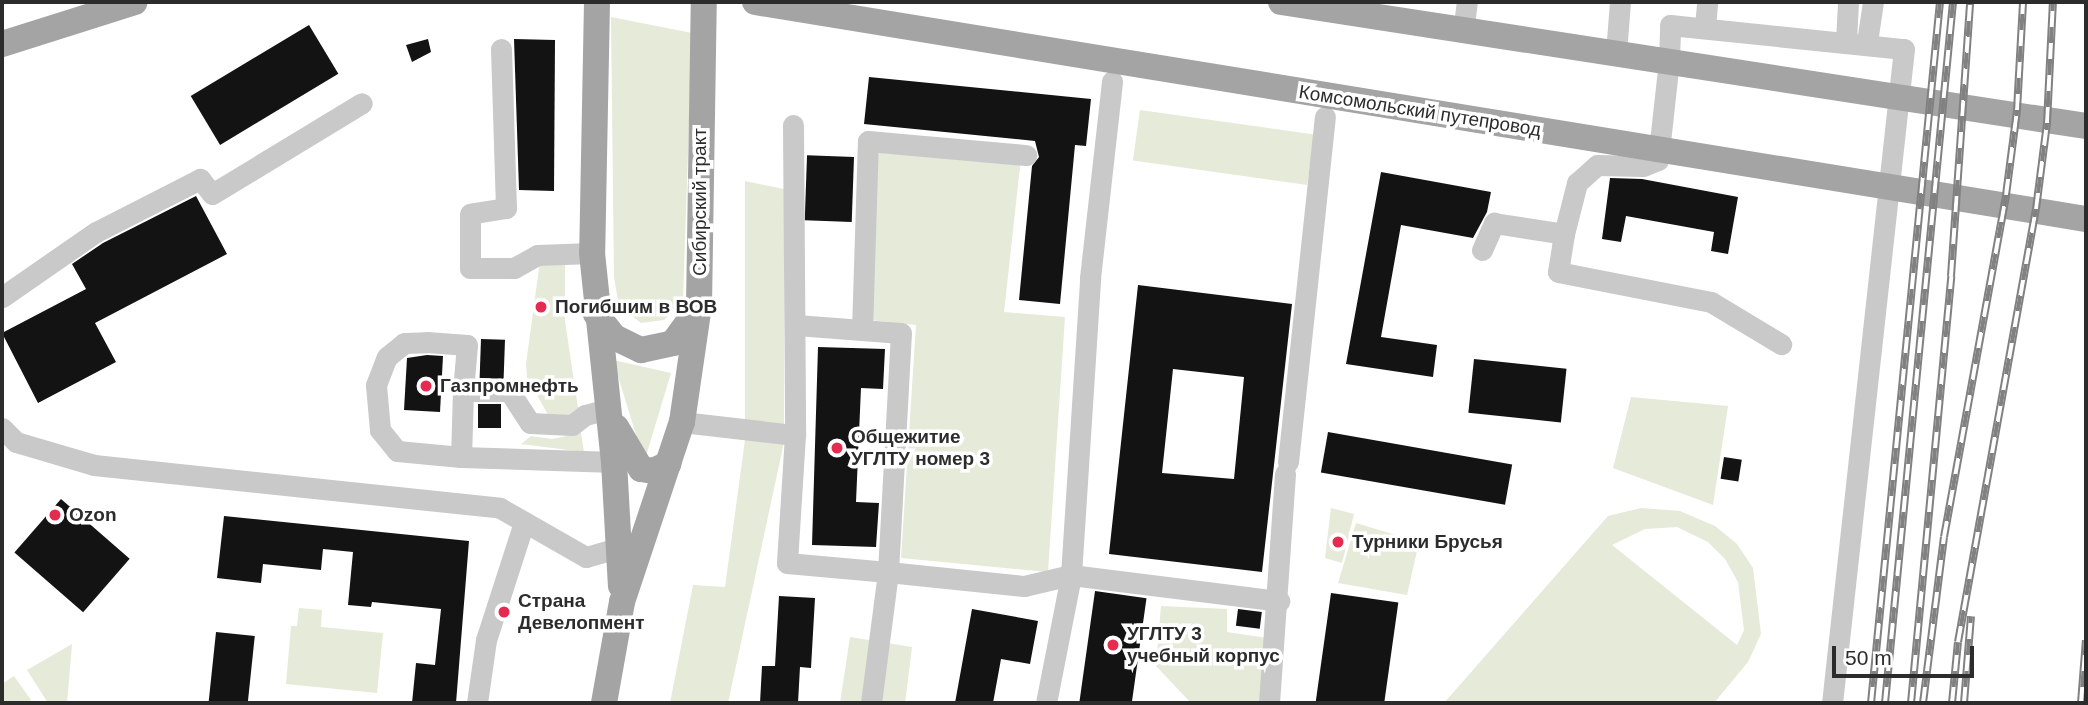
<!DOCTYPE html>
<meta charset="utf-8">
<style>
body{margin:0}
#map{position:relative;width:2088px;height:705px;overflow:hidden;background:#fff;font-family:Arial,sans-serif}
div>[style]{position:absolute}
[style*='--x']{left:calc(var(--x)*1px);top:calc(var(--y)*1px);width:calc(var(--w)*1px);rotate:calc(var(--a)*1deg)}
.green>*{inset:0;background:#e5ead9;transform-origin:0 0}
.building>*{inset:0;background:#131313;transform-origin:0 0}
.minor>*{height:21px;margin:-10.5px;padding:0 10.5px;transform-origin:10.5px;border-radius:10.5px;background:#c9c9c9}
.major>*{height:26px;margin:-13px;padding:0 13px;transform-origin:13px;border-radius:13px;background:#a4a4a4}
.rail>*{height:8px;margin-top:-4px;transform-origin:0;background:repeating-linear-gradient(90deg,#fff 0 16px,#818181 0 32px);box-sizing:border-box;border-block:2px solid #818181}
.dots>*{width:19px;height:19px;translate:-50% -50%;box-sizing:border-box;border:4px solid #fff;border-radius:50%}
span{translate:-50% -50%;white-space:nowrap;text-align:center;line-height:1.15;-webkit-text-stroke:7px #fff;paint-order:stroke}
.street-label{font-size:19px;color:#2c2c2c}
.poi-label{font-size:19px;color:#2c2c2c;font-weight:700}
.left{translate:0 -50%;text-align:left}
.frame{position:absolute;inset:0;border:4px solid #2c2c2c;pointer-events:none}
.scale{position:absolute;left:1832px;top:646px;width:142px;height:32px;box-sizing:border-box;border:4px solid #2c2c2c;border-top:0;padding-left:9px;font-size:21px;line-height:24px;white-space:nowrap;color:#2c2c2c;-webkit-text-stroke:5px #fff;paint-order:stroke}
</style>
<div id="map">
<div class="green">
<i style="clip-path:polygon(611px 17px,692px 33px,683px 301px,664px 320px,641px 323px,619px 306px,614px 277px)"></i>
<i style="left:1140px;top:110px;width:176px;height:51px;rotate:8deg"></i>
<i style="clip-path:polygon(879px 137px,1022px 149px,1004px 312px,1065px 317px,1048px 572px,901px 558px,916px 325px,871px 320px)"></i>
<i style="clip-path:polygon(745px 181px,784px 189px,784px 442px,728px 703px,670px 703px,693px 585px,725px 587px,745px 440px)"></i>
<i style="clip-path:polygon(565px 260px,565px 321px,578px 408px,570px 415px,548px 415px,527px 377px,526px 364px,540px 261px)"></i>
<i style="clip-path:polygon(613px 360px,671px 373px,646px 456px,642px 454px)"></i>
<i style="clip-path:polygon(1631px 397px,1728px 406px,1713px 505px,1613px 468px)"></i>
<i style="clip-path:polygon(581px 433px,584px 452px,521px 444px,531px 436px,552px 439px)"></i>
<i style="clip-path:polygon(1331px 508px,1354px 514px,1342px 563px,1325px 558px)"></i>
<i style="clip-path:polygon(evenodd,1641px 508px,1680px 511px,1715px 526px,1737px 544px,1753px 568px,1761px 634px,1748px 662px,1714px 703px,1444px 703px,1608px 516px,1641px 508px,1677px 527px,1708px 542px,1725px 559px,1738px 582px,1744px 630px,1737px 645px,1612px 545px,1645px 529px,1677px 527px)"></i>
<i style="clip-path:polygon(1356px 523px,1419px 542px,1407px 595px,1338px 583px)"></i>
<i style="clip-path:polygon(1161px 606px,1227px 609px,1227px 632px,1267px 638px,1261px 703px,1191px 703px,1156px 666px)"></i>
<i style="clip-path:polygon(299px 608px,322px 610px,321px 627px,383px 633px,377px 693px,286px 684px,291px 626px,297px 626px)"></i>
<i style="clip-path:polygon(850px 637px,912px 647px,905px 703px,840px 703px)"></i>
<i style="clip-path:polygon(72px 644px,67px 703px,48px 703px,27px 670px)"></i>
<i style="clip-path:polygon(14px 676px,31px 700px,27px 703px,2px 703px,2px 684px)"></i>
</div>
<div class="building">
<i style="left:309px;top:25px;width:57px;height:138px;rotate:59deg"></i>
<i style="clip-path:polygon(428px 39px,431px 52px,412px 62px,406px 45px)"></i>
<i style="clip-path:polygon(514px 39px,555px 40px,554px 191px,519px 190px)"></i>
<i style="clip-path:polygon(869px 77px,1091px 99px,1086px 146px,1075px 145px,1060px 304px,1019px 300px,1032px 166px,1039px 157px,1035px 141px,864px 124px)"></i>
<i style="left:854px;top:157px;width:65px;height:47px;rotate:92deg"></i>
<i style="clip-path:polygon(1381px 172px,1491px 192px,1487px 212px,1473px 238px,1401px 225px,1381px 337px,1437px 345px,1433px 377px,1346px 364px)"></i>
<i style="clip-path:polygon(1610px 178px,1642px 179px,1738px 197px,1728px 254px,1711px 251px,1714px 232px,1626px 216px,1621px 242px,1602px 239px)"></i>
<i style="clip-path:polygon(196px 196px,227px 254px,95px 323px,116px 362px,38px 403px,2px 333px,86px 289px,72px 264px,103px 243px)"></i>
<i style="clip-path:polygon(evenodd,1138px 285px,1292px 304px,1262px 572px,1109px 554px,1138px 285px,1173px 369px,1244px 377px,1234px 479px,1162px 473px,1173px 369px)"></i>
<i style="left:481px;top:339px;width:24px;height:39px;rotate:2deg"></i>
<i style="clip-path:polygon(818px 347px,885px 349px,883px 389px,861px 388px,856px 502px,879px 503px,876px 547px,812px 545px)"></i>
<i style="clip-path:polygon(427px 355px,443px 356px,440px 412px,404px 410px,407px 358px)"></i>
<i style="left:1474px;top:359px;width:93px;height:54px;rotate:6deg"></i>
<i style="left:478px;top:404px;width:23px;height:24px"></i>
<i style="left:1328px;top:432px;width:187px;height:41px;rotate:10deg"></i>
<i style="left:1724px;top:457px;width:18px;height:22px;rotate:9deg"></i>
<i style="left:61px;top:499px;width:91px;height:71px;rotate:41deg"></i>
<i style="clip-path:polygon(224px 516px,469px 541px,456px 703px,412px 703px,416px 663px,435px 665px,441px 609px,372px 602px,371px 607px,348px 605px,353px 552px,323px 549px,321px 570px,263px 564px,261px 583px,217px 578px)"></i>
<i style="left:1095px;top:591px;width:52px;height:113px;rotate:8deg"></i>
<i style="left:1331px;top:593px;width:68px;height:111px;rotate:8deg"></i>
<i style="clip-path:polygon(779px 596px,815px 598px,811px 668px,800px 667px,798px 703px,760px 703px,762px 666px,775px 666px)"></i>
<i style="clip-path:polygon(972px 609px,1038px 621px,1030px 664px,1001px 659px,993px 703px,955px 703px)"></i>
<i style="left:1238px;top:609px;width:24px;height:17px;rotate:7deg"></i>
<i style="left:216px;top:632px;width:39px;height:71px;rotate:6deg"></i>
</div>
<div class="minor">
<i style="--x:1620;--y:2;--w:51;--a:94.5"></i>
<i style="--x:1616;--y:53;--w:53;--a:7.5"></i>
<i style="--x:1669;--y:60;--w:35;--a:-88"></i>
<i style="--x:1670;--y:25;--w:235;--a:5.9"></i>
<i style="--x:1904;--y:49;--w:658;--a:96.28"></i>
<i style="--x:1464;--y:25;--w:23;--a:-83"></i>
<i style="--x:1705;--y:27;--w:25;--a:-85"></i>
<i style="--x:1846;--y:41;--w:39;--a:-87"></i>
<i style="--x:1867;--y:42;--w:40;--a:-81.5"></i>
<i style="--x:501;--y:49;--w:159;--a:88.2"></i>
<i style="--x:506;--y:208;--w:36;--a:171"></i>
<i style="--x:470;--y:214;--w:54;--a:90"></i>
<i style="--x:470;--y:268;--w:44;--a:0"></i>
<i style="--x:514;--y:268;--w:26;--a:-29"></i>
<i style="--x:537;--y:255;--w:55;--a:-2.1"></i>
<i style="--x:793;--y:125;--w:310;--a:89.6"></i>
<i style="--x:1564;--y:234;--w:38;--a:99"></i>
<i style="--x:1558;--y:272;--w:156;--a:11.1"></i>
<i style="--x:1711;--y:302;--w:82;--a:31"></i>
<i style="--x:1482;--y:250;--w:30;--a:-66"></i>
<i style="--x:1494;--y:223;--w:71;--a:8.9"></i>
<i style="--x:1564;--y:234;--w:53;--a:-75.7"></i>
<i style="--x:1577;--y:183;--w:27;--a:-42"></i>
<i style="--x:1597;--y:165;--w:46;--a:1.2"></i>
<i style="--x:1643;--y:166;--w:16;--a:-22"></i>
<i style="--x:1658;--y:160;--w:101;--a:-83.7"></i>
<i style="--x:2;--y:297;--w:114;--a:-34.7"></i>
<i style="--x:96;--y:232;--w:117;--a:-27"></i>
<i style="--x:200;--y:179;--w:19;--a:51"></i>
<i style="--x:212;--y:194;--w:175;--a:-31.2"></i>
<i style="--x:862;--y:330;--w:189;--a:-88.2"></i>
<i style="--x:868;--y:141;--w:159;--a:5.1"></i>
<i style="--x:608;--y:409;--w:24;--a:165"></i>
<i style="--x:585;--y:415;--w:16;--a:142"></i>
<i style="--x:572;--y:425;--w:42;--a:-177.3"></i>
<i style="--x:530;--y:423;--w:38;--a:-123"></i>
<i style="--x:509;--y:391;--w:46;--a:180"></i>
<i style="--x:463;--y:391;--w:66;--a:91.7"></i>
<i style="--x:461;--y:457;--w:153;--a:1.9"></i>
<i style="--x:682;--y:422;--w:114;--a:6.6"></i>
<i style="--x:795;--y:435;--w:128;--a:93.6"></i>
<i style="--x:787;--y:563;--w:101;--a:5.1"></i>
<i style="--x:888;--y:572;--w:239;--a:-86.9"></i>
<i style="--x:901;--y:333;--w:105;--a:-175.6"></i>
<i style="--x:2;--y:428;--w:20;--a:45"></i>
<i style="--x:16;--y:442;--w:81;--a:16.4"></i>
<i style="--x:94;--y:465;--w:408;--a:6"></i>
<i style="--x:500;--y:508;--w:99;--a:29.7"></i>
<i style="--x:586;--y:557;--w:35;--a:-16"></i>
<i style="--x:461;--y:457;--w:64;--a:-174.6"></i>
<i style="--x:397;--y:451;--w:27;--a:-129"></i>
<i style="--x:380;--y:430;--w:45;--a:-95.1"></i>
<i style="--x:376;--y:385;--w:30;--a:-69"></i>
<i style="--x:387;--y:357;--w:22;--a:-39"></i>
<i style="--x:404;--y:343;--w:23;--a:-2"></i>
<i style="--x:427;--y:342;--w:40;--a:4.3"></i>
<i style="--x:467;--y:345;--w:46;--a:95"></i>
<i style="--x:1288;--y:462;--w:347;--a:-83.9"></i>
<i style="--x:477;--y:703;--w:64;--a:-81.9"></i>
<i style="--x:486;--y:640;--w:124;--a:-72.1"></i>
<i style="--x:871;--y:703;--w:132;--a:-82.6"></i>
<i style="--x:888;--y:572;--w:137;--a:5.9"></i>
<i style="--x:1024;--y:586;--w:48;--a:-13.2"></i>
<i style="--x:1071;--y:575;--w:210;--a:7.1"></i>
<i style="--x:1046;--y:703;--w:130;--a:-78.9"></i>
<i style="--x:1071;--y:575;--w:298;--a:-86.3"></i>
<i style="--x:1090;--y:278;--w:198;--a:-83.6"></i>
<i style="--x:1269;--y:703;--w:230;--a:-86"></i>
</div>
<div class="major">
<i style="--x:597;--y:2;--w:251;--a:91.1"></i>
<i style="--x:592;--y:253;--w:210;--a:84"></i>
<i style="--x:614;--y:462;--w:124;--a:86.8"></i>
<i style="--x:755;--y:2;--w:1349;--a:9.26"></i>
<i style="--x:1281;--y:2;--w:814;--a:8.76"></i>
<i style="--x:2;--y:44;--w:139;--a:-17.5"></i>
<i style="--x:596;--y:314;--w:29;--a:52"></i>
<i style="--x:614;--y:337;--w:30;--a:26"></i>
<i style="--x:641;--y:350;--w:33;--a:-12"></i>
<i style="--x:673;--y:343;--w:41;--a:-54"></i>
<i style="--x:616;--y:427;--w:49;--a:59.2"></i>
<i style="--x:641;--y:469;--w:12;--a:9"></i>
<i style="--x:653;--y:471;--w:17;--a:-25"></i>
<i style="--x:604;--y:703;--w:103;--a:-79.9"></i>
<i style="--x:622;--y:602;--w:190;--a:-71.6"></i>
<i style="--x:682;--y:422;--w:117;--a:-81.7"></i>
<i style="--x:699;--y:306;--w:304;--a:-89.1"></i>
</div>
<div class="rail">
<i style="--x:1871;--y:703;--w:704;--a:-84.38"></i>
<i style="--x:1885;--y:703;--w:704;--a:-84.46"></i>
<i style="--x:1911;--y:703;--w:429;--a:-84.6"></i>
<i style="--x:1951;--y:276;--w:275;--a:-86"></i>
<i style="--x:1923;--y:703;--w:167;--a:-82.8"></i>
<i style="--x:1944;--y:537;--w:348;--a:-79.7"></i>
<i style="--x:2006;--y:195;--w:86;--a:-82.6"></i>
<i style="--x:2017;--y:110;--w:108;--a:-86.8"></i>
<i style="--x:1952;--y:703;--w:61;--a:-84.4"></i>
<i style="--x:1958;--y:642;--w:440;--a:-79.8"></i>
<i style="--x:2036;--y:209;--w:87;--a:-82.7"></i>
<i style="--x:2047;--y:123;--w:121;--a:-87.2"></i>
<i style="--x:1964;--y:703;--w:87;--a:-85.4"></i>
<i style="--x:2081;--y:703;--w:63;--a:-85.5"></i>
</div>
<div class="dots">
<i style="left:541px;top:307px;background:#e62b51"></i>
<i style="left:426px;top:386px;background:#e62b51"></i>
<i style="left:837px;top:448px;background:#e62b51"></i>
<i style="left:55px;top:515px;background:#e62b51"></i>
<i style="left:1338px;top:542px;background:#e62b51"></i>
<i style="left:504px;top:612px;background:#e62b51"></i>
<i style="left:1113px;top:645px;background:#e62b51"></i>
</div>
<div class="street-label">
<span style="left:1420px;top:111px;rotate:9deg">Комсомольский путепровод</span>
<span style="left:700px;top:202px;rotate:-90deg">Сибирский тракт</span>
</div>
<div class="poi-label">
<span class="left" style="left:555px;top:307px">Погибшим в ВОВ</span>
<span class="left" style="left:440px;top:386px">Газпромнефть</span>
<span class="left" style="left:851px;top:448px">Общежитие<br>УГЛТУ номер 3</span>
<span class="left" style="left:69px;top:515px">Ozon</span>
<span class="left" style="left:1352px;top:542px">Турники Брусья</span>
<span class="left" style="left:518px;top:612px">Страна<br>Девелопмент</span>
<span class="left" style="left:1127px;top:645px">УГЛТУ 3<br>учебный корпус</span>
</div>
<div class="frame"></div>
<div class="scale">50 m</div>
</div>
